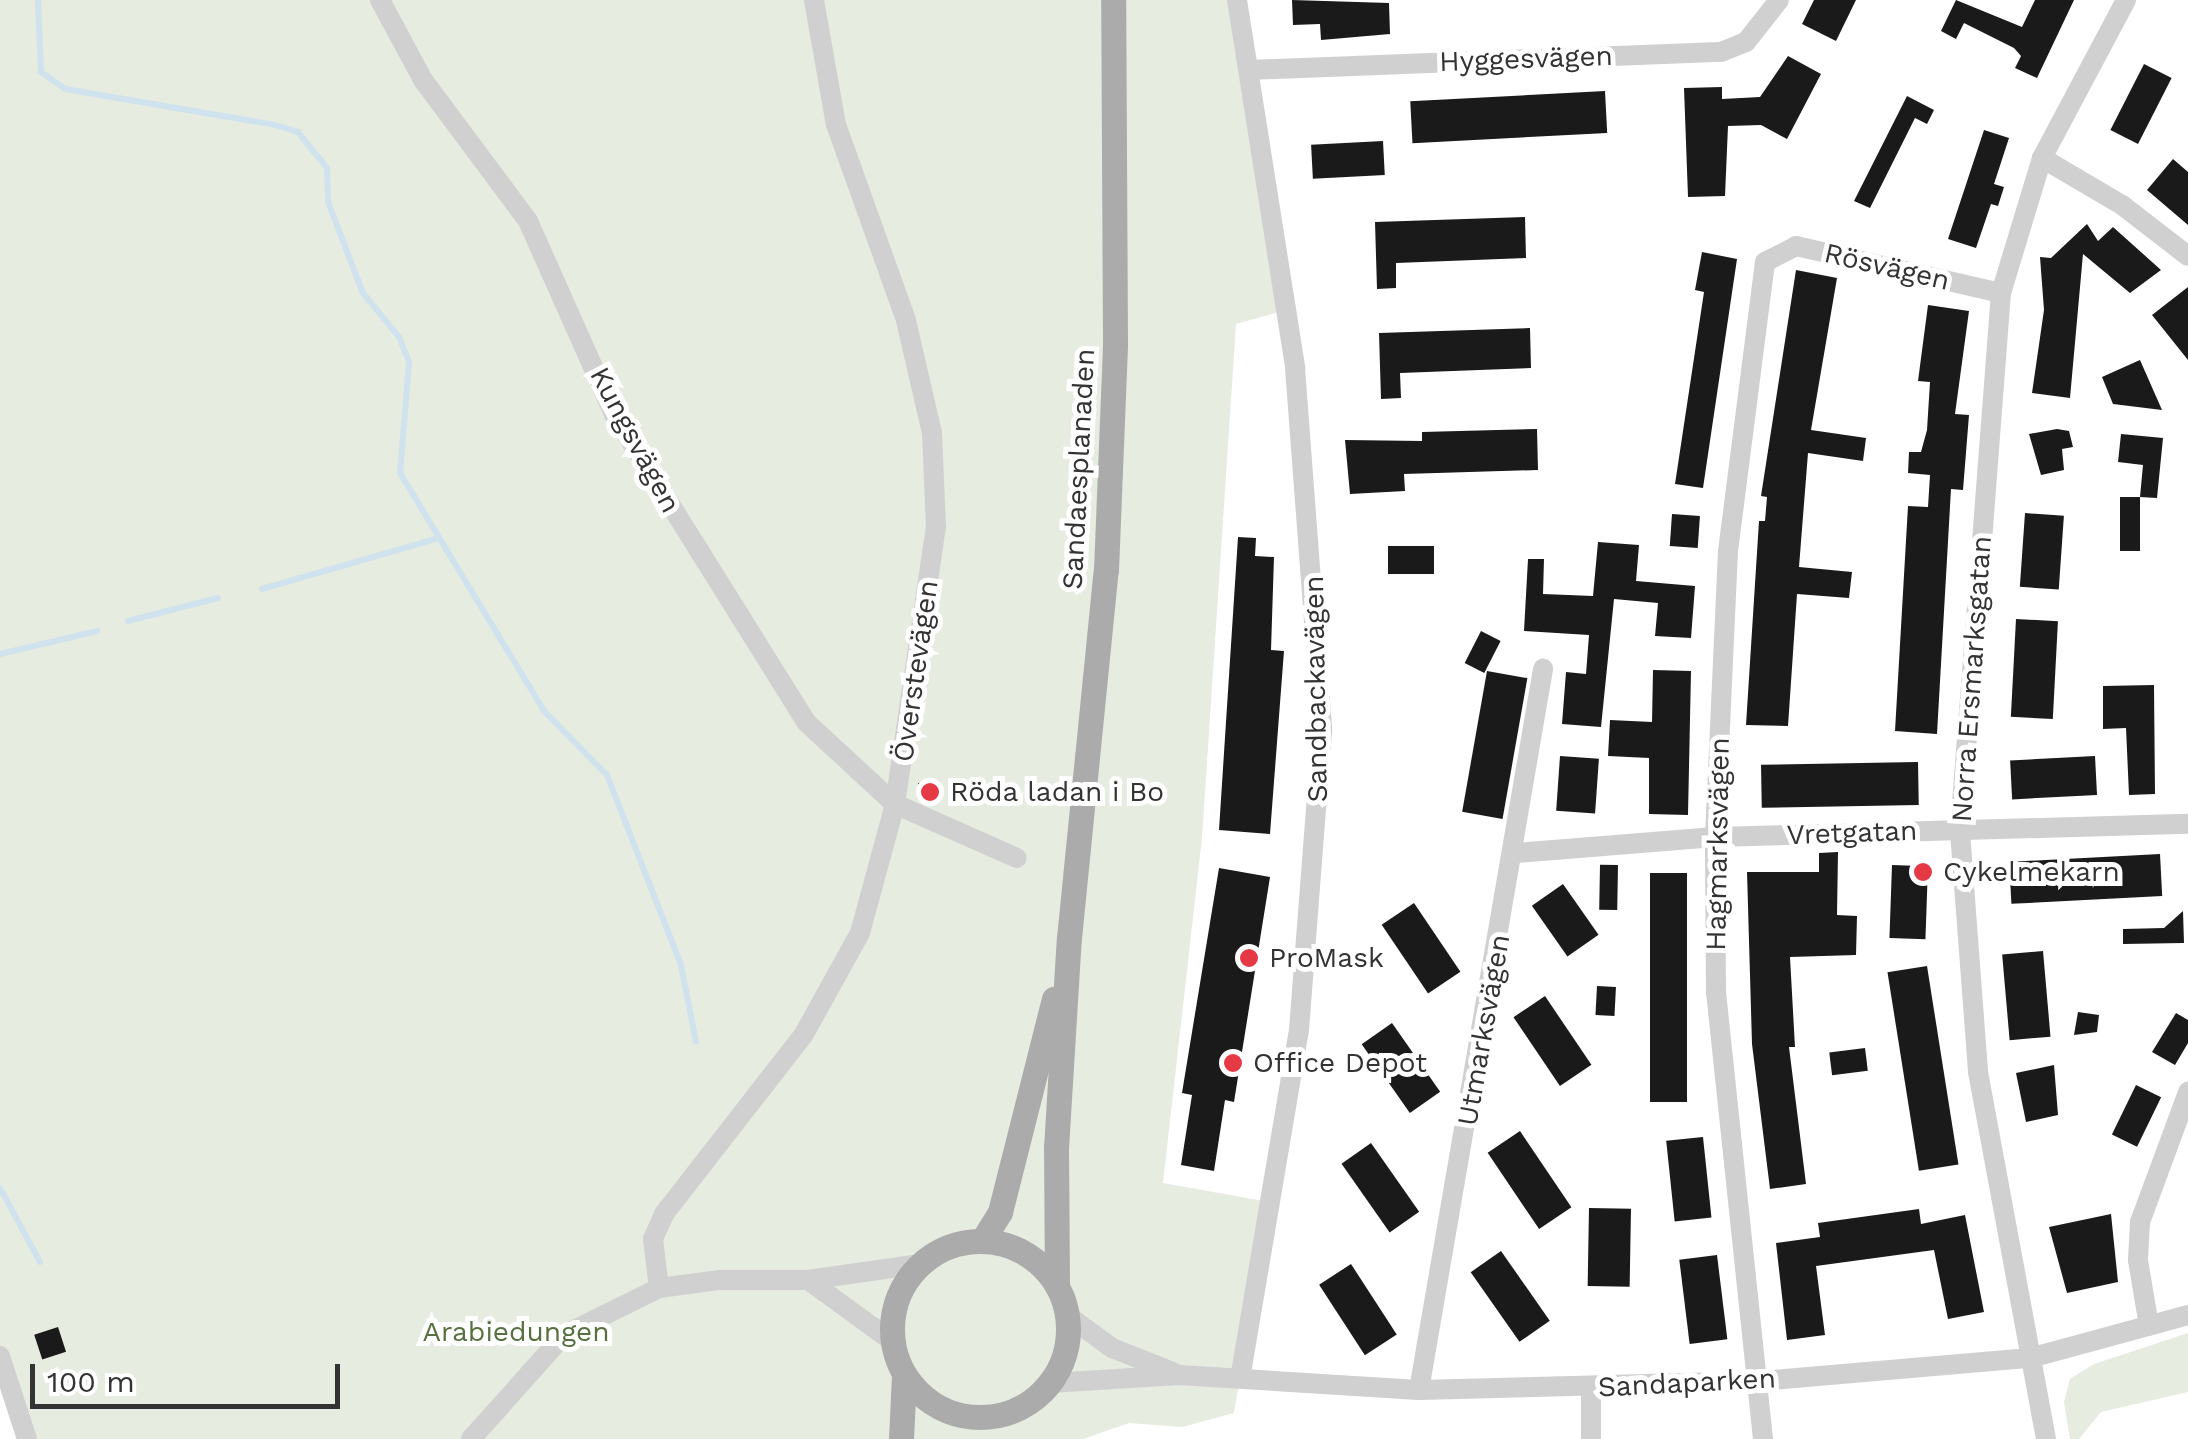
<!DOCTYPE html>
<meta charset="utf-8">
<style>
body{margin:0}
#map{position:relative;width:2188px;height:1439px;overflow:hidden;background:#fff;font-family:"Work Sans",sans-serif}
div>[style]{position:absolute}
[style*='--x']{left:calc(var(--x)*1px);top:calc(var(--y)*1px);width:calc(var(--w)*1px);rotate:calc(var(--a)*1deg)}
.green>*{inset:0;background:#e6ecdf}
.stream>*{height:6px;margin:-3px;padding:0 3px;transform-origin:3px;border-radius:3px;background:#cfe2ee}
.building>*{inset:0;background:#1a1a1a;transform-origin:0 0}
.minor>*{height:20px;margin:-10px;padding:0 10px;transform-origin:10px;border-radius:10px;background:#d0d0d0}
.major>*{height:25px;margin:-12.5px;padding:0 12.5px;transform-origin:12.5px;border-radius:12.5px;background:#ababab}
.major>.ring{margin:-12.5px;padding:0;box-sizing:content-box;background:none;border:25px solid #ababab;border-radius:50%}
.dots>*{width:28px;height:28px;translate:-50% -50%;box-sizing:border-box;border:5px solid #fff;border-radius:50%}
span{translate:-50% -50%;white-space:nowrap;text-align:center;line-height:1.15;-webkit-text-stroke:10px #fff;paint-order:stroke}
.street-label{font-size:28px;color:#333}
.poi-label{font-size:28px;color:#333}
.left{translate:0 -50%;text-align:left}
.park-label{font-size:28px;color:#56703f}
.scale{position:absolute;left:30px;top:1364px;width:310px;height:45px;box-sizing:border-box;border:5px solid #333;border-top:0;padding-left:12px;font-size:30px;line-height:35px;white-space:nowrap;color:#333;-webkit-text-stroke:8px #fff;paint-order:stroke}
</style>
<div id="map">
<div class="green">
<i style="clip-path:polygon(0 0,1237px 0,1286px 310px,1236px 324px,1202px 838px,1163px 1183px,1269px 1202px,1234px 1413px,1182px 1427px,1129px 1423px,1083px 1439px,27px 1439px,0 1356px)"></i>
<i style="clip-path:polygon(2188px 1333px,2188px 1392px,2101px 1412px,2079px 1439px,2070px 1439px,2064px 1402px,2070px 1379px,2094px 1364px)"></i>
</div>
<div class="stream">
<i style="--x:38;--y:0;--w:72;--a:87.6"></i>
<i style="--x:41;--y:72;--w:29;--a:35"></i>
<i style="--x:65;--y:89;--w:213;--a:9.7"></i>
<i style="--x:275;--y:125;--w:24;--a:17"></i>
<i style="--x:298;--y:132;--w:46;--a:51.1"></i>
<i style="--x:327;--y:168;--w:34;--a:88"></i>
<i style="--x:328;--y:202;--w:97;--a:69"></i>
<i style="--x:363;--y:293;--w:57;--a:50.7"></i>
<i style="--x:399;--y:337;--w:27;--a:68"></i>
<i style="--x:409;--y:362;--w:111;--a:94.6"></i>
<i style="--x:400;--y:473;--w:278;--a:58.8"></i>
<i style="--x:544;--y:711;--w:90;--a:45.5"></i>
<i style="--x:607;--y:775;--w:204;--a:68.7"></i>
<i style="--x:681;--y:965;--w:78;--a:79"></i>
<i style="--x:262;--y:589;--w:180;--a:-16.1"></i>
<i style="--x:128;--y:621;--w:93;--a:-14.3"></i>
<i style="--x:0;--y:654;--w:100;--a:-13.3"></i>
<i style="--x:0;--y:1188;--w:84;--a:61.6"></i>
</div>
<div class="building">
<i style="clip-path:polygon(1292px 0,1389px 3px,1390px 34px,1321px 40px,1320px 24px,1293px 25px)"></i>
<i style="clip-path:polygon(1814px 0,1856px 0,1836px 41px,1802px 24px)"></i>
<i style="clip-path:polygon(1956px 0,2022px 27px,2035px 0,2074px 0,2037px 78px,2015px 68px,2021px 56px,2014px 48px,1964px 23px,1956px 39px,1941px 31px)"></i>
<i style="clip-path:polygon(1788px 56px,1821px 74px,1787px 139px,1761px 125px,1728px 126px,1725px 196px,1688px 197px,1684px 88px,1722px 87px,1722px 99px,1760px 97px)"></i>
<i style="left:2144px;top:64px;width:31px;height:74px;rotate:27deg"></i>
<i style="left:1605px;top:91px;width:42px;height:195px;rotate:87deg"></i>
<i style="clip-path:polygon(1907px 96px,1934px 110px,1927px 124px,1915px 118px,1870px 208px,1854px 201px)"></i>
<i style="clip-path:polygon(1984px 130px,2009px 138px,1994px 184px,2004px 187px,1998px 206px,1991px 204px,1976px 248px,1948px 239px)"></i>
<i style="left:1383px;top:141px;width:34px;height:72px;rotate:87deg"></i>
<i style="clip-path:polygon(2173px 159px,2188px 172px,2188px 225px,2147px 190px)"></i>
<i style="clip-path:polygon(1525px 217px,1526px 258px,1396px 263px,1396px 288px,1377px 289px,1375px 222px)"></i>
<i style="clip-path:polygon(2087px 224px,2098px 241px,2113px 227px,2161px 270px,2130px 293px,2083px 254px,2070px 398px,2032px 393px,2044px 310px,2040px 257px,2051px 258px)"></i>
<i style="clip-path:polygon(1702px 252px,1737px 259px,1703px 488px,1675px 484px,1704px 292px,1695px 290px)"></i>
<i style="clip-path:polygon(1796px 270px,1837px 278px,1811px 430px,1866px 438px,1863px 461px,1808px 453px,1799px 567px,1852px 572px,1849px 598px,1797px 594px,1788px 726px,1746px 725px,1759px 521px,1765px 521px,1767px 497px,1761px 496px)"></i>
<i style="clip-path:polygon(2188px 287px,2188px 360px,2152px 315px)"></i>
<i style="clip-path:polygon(1928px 305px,1969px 311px,1955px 414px,1969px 415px,1963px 490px,1951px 489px,1937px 734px,1895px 731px,1908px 506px,1928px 507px,1930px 475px,1908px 473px,1909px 452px,1921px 452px,1927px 430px,1930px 382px,1918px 381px)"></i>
<i style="clip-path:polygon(1530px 328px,1531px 368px,1400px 373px,1401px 398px,1381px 399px,1379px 333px)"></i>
<i style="clip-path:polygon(2140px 360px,2162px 410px,2113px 404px,2102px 377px)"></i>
<i style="clip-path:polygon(1537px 429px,1538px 470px,1404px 474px,1405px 491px,1350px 494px,1345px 440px,1422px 441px,1422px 432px)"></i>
<i style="clip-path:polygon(2057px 429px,2069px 431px,2073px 447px,2062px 449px,2064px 470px,2041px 475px,2029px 434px)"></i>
<i style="clip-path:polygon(2121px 434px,2163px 438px,2157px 498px,2140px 497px,2143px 465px,2118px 462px)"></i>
<i style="left:2120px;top:497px;width:20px;height:54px"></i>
<i style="left:2025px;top:513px;width:39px;height:74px;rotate:4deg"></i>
<i style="left:1672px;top:514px;width:28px;height:32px;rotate:4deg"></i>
<i style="clip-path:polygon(1238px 537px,1256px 538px,1255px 556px,1274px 557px,1271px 650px,1284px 651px,1270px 834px,1219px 830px)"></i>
<i style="clip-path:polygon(1598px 542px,1639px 545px,1636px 581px,1695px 586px,1691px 638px,1655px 636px,1658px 603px,1614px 599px,1601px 727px,1562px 724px,1566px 672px,1586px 674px,1589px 635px,1524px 631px,1528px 559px,1544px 559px,1543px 594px,1593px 596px)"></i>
<i style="left:1434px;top:546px;width:28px;height:46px;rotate:90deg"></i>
<i style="left:2016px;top:619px;width:42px;height:98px;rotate:3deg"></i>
<i style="left:1481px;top:631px;width:22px;height:36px;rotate:27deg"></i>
<i style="clip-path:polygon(1653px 670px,1691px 671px,1688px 815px,1649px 814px,1649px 758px,1608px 756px,1610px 720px,1652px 722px)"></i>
<i style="left:1487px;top:671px;width:41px;height:143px;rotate:10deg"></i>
<i style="clip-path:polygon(2154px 685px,2155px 794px,2129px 795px,2126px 728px,2103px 729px,2103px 686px)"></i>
<i style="left:1560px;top:756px;width:39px;height:55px;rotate:4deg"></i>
<i style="left:2095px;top:756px;width:39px;height:85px;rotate:87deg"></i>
<i style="left:1918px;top:762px;width:43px;height:157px;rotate:89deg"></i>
<i style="clip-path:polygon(939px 782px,941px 801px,920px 800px,918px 783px)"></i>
<i style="clip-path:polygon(1838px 852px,1837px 915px,1857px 916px,1856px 955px,1790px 957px,1795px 1047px,1789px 1047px,1806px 1184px,1770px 1189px,1752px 1044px,1747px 872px,1819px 872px,1819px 853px)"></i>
<i style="left:2160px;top:854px;width:42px;height:151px;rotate:87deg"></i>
<i style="left:1618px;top:865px;width:45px;height:18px;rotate:91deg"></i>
<i style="left:1892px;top:865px;width:36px;height:73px;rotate:2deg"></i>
<i style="clip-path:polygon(1219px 868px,1270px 877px,1234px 1102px,1225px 1100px,1214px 1171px,1181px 1165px,1192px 1095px,1182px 1093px)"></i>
<i style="left:1650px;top:873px;width:37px;height:229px"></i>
<i style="left:1563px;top:884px;width:62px;height:38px;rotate:55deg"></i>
<i style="left:1414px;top:903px;width:83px;height:39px;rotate:56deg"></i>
<i style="clip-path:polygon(2183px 911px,2184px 943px,2123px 944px,2123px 929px,2164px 928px)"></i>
<i style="left:2043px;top:951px;width:86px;height:41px;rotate:85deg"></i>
<i style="left:1927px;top:966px;width:201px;height:40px;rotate:81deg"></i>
<i style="left:1597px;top:986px;width:19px;height:29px;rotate:3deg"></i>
<i style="left:1545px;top:996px;width:83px;height:38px;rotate:56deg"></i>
<i style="clip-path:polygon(2078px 1012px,2099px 1015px,2097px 1032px,2074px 1035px)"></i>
<i style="clip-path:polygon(2176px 1013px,2188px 1020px,2188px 1043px,2175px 1065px,2152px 1052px)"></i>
<i style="left:1392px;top:1023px;width:84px;height:37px;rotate:55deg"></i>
<i style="left:1865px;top:1048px;width:23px;height:36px;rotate:83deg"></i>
<i style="clip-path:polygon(2054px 1065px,2058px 1115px,2026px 1122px,2016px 1073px)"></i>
<i style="left:2136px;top:1085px;width:28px;height:55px;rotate:26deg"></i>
<i style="left:1520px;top:1131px;width:92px;height:39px;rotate:56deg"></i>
<i style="left:1703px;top:1137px;width:81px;height:37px;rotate:84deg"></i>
<i style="left:1371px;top:1143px;width:84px;height:36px;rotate:55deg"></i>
<i style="left:1589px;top:1208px;width:42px;height:78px;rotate:1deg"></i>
<i style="clip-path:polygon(1919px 1209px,1921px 1224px,1965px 1215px,1984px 1312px,1948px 1319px,1934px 1250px,1816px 1266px,1825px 1335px,1787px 1340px,1776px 1243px,1820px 1237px,1818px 1223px)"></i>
<i style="clip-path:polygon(2111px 1214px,2118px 1282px,2067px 1293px,2049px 1227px)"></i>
<i style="left:1501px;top:1251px;width:85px;height:37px;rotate:55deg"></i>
<i style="left:1717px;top:1255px;width:85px;height:38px;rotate:83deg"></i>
<i style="left:1351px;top:1264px;width:84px;height:38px;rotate:57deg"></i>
<i style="left:58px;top:1327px;width:26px;height:25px;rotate:72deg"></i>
</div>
<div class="minor">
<i style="--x:380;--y:0;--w:91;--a:61.7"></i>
<i style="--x:423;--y:80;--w:176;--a:53.3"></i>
<i style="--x:528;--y:221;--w:214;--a:66"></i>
<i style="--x:615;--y:416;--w:361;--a:58"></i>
<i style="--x:806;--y:722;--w:121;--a:42.7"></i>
<i style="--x:895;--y:804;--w:133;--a:23.9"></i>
<i style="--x:1237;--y:0;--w:373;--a:81"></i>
<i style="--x:1295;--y:368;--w:364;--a:85.7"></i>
<i style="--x:1322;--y:731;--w:300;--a:94.4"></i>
<i style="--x:1299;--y:1030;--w:353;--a:99.6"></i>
<i style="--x:1249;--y:70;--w:472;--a:-2.2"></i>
<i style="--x:1721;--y:52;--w:27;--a:-22"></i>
<i style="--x:1746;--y:42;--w:53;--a:-51.8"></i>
<i style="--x:2042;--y:158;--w:93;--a:30.4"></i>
<i style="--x:2122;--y:205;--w:83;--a:37.7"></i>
<i style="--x:1516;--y:853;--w:200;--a:-4.6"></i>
<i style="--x:1715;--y:837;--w:473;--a:-1.6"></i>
<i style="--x:808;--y:1280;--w:104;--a:36"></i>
<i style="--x:659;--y:1288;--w:49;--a:-97"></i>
<i style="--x:653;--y:1239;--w:27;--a:-66"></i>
<i style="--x:664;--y:1214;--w:228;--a:-52.1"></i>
<i style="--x:804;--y:1034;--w:115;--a:-61"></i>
<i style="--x:860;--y:933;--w:134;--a:-74.8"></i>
<i style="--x:895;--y:804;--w:279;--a:-81.6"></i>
<i style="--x:936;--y:528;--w:95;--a:-92.4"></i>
<i style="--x:932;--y:433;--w:116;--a:-103"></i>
<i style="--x:906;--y:320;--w:207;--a:-109.7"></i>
<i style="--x:836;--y:125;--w:127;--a:-100"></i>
<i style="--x:1067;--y:1315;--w:56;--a:36.3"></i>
<i style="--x:1112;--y:1348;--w:66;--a:21.5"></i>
<i style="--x:2149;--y:1326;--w:67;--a:-99.5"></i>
<i style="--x:2138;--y:1260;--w:38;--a:-87"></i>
<i style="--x:2140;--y:1222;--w:139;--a:-69.7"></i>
<i style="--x:0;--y:1356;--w:87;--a:72"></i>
<i style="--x:1050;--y:1383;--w:129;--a:-3.5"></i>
<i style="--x:1179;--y:1375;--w:240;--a:3.6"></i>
<i style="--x:1419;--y:1390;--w:341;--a:-1.5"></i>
<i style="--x:1760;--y:1381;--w:271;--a:-4.9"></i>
<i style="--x:2030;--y:1358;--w:164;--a:-15.2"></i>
<i style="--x:1591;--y:1387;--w:52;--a:90"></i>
<i style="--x:1419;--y:1390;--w:732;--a:-80.24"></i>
<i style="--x:471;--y:1439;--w:140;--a:-48.2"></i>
<i style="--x:564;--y:1335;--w:106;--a:-26.3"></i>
<i style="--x:659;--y:1288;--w:62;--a:-7.5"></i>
<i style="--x:720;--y:1280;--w:88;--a:0"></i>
<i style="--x:808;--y:1280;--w:114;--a:-8.1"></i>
<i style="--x:1763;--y:1439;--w:448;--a:-96"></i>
<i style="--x:1716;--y:993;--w:156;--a:-90.4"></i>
<i style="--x:1715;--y:837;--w:286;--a:-87.4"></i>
<i style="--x:1728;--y:551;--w:291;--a:-82.7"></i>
<i style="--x:1765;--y:262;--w:35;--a:-27"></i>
<i style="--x:1796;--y:246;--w:210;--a:12.9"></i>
<i style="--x:2046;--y:1439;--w:374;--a:-100.5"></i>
<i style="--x:1978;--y:1071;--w:243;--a:-94.3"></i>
<i style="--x:1960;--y:829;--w:538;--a:-85.63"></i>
<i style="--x:2001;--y:293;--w:141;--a:-73.1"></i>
<i style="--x:2042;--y:158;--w:179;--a:-62"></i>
</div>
<div class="major">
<i class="ring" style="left:892px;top:1241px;width:151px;height:151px"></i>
<i style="--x:982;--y:1241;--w:34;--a:-58"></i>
<i style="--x:1000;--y:1212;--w:220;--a:-75.8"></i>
<i style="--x:1057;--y:1286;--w:138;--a:-90.4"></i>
<i style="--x:1056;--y:1148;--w:210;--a:-86.5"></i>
<i style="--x:1069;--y:938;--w:370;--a:-84.3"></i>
<i style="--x:1106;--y:570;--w:227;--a:-87.7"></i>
<i style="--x:1115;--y:343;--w:343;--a:-90.3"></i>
<i style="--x:901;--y:1439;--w:64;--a:-87.3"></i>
</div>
<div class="dots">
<i style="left:930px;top:792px;background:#e63946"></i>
<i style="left:1923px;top:872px;background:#e63946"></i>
<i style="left:1249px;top:958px;background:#e63946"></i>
<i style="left:1233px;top:1063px;background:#e63946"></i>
</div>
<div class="street-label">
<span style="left:1526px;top:59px;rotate:-2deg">Hyggesvägen</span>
<span style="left:1887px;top:267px;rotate:13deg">Rösvägen</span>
<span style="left:635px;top:440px;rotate:62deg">Kungsvägen</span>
<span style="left:1079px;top:469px;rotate:-87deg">Sandaesplanaden</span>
<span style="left:916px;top:671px;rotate:-82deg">Överstevägen</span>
<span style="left:1972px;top:679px;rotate:-86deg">Norra Ersmarksgatan</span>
<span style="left:1316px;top:689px;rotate:-91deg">Sandbackavägen</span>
<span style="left:1852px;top:833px;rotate:-2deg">Vretgatan</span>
<span style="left:1718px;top:844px;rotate:-89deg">Hagmarksvägen</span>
<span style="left:1484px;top:1030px;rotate:-80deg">Utmarksvägen</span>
<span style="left:1687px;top:1383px;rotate:-3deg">Sandaparken</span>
</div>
<div class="poi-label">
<span class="left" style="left:950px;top:792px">Röda ladan i Bo</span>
<span class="left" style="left:1943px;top:872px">Cykelmekarn</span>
<span class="left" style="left:1269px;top:958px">ProMask</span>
<span class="left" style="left:1253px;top:1063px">Office Depot</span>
</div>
<div class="park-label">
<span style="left:516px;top:1332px">Arabiedungen</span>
</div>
<div class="scale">100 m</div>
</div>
